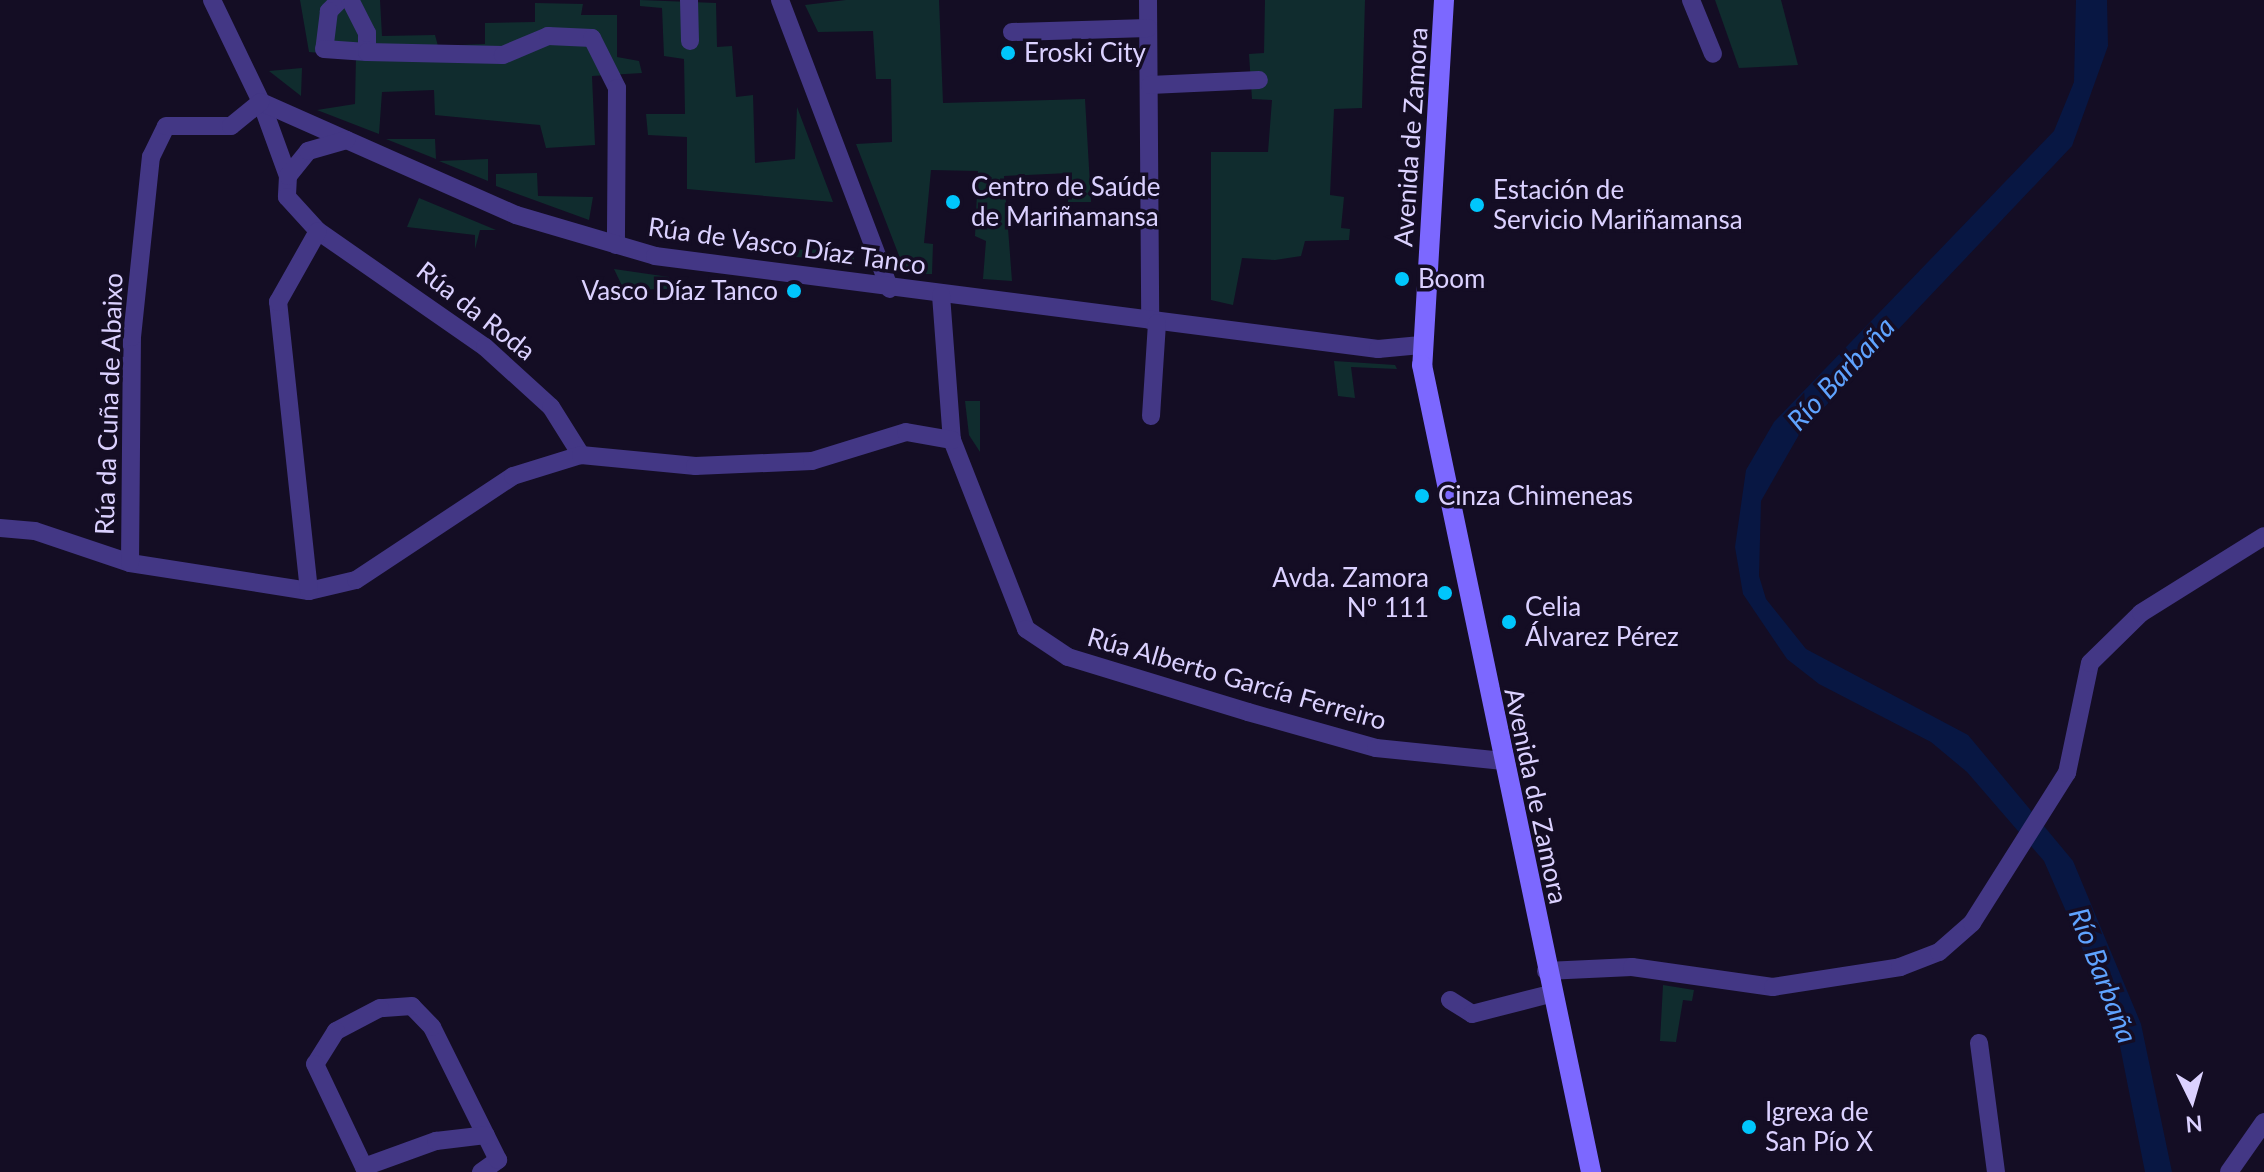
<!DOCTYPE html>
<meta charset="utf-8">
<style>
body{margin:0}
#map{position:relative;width:2264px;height:1172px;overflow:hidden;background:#140d24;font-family:Lato,sans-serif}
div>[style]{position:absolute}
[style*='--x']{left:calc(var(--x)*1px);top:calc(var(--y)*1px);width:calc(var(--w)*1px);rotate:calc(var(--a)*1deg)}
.green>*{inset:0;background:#102c2e}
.water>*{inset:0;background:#081743}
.street>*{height:18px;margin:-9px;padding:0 9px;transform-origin:9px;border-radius:9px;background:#433785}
.secondary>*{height:20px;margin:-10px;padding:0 10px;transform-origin:10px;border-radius:10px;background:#7c68ff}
.dots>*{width:22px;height:22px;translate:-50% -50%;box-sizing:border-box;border:4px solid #140d24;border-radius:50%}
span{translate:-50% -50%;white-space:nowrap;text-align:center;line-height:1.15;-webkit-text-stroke:7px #140d24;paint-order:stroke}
.poi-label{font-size:26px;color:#dbd1ff}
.left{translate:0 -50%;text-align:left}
.right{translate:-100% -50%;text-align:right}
.street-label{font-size:26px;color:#dbd1ff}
.water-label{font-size:28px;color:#5fa3ff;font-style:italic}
.north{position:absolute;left:2152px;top:1060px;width:80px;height:80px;-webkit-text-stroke:6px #140d24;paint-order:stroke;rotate:175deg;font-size:22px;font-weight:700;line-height:32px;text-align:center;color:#dbd1ff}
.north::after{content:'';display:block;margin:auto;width:28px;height:36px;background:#dbd1ff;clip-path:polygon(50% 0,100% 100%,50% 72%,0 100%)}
</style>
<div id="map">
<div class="green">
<i style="clip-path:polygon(300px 0,380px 0,382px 36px,435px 35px,438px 46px,485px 44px,485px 23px,535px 22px,535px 3px,583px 4px,581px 15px,617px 15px,617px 57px,639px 61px,642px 73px,592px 76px,595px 145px,546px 148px,540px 125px,435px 115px,434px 90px,382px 92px,379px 134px,317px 110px,355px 104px,356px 56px,309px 52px)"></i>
<i style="clip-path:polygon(640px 0,716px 3px,717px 47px,732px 46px,736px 97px,753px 95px,755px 163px,795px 159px,797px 107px,833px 202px,687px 189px,687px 137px,648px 135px,646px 114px,685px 114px,684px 59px,664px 56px,662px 8px,640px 6px)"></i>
<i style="clip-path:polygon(846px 0,939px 0,943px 103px,1085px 99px,1091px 202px,1068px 202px,1069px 173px,1004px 176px,1012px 281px,983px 279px,986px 241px,975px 236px,978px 171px,931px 170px,924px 243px,933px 244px,932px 274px,910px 274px,903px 266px,856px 144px,892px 142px,891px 79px,876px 79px,873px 31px,818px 32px,805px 5px)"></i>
<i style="clip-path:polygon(1265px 0,1365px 0,1362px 108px,1334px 109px,1330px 195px,1344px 197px,1341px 228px,1350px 229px,1349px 240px,1305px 241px,1301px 256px,1275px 260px,1242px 258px,1233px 305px,1211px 300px,1211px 152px,1268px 152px,1272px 100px,1252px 99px,1249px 54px,1264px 53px)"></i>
<i style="clip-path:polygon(1715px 0,1781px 0,1798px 65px,1739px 68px)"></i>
<i style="clip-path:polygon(302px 68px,301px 96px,269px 71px)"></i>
<i style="clip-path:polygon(386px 139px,435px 139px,436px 159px)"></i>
<i style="clip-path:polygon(488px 159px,488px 181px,439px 161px)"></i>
<i style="clip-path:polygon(537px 173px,538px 196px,593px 197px,589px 220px,496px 186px,496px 174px)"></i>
<i style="clip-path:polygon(419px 198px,496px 230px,480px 230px,475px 249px,475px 235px,407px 227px)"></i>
<i style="clip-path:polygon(852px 249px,855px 263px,778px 255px,778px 250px)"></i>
<i style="clip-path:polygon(614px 269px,669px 277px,667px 289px,624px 290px)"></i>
<i style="clip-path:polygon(1334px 361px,1395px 365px,1397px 369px,1351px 367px,1355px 398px,1338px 396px)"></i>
<i style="clip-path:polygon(965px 401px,980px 401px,980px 452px,969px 435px)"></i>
<i style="clip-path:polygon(1663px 985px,1694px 990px,1692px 1001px,1683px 1000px,1676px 1042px,1660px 1041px)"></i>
</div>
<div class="water">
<i style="clip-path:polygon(2076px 0,2107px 0,2108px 46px,2072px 146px,1800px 433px,1761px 501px,1759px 576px,1766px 599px,1806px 649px,1968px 735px,2073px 861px,2141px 1024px,2172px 1172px,2145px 1172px,2116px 1026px,2044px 861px,1967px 772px,1931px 742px,1819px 684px,1787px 659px,1743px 594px,1735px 547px,1746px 470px,1774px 422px,2054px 131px,2074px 82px)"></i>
</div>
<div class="street">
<i style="--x:212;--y:0;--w:113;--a:64.3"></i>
<i style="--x:261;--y:102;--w:79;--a:70"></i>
<i style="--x:288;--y:176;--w:21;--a:93"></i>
<i style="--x:287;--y:197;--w:46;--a:47.6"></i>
<i style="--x:318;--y:231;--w:203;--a:34.8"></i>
<i style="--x:485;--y:347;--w:89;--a:42.3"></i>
<i style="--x:551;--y:407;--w:57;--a:58"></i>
<i style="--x:340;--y:0;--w:16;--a:135"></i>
<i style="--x:329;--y:11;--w:38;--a:97"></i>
<i style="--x:324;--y:49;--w:43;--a:4"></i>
<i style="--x:367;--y:52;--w:19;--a:-90"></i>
<i style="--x:367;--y:33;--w:37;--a:-117"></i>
<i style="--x:689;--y:0;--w:41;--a:88.6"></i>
<i style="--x:780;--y:0;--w:309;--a:69.2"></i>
<i style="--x:1148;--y:0;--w:320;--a:89.6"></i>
<i style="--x:1691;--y:0;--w:58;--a:67.8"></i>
<i style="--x:1012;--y:32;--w:136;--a:-1.7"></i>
<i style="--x:367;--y:52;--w:136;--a:1.3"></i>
<i style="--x:503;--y:55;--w:49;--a:-22.9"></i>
<i style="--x:548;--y:36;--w:44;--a:2.6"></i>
<i style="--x:592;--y:38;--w:56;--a:63.4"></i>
<i style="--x:617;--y:88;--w:157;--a:90.4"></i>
<i style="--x:1150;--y:85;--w:109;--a:-2.6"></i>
<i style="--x:261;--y:102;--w:279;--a:23.9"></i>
<i style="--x:516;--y:215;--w:145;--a:16.4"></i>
<i style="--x:655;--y:256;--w:729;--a:7.33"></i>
<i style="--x:1378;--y:349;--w:43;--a:-5.3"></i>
<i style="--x:288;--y:176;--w:32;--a:-51"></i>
<i style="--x:308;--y:151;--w:40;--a:-16"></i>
<i style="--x:941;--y:295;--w:145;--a:85.7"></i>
<i style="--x:952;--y:440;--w:203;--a:68.6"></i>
<i style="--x:1026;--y:629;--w:50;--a:33.7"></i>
<i style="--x:1068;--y:657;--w:188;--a:17"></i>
<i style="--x:1248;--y:712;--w:133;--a:15.7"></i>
<i style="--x:1376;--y:748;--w:128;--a:5.8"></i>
<i style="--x:1151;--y:416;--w:93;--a:-86.3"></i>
<i style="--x:0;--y:528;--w:35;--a:5"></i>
<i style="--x:35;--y:531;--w:100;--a:18.6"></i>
<i style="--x:130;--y:563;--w:181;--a:8.9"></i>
<i style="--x:309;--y:591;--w:48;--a:-13.2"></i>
<i style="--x:356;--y:580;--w:188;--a:-33.5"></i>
<i style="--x:513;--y:476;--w:71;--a:-17.2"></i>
<i style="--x:581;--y:455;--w:115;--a:5.5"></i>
<i style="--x:695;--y:466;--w:117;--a:-2.4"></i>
<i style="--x:812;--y:461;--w:98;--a:-17.1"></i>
<i style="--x:906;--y:432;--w:47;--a:9.9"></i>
<i style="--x:130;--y:563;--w:226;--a:-89.5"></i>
<i style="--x:132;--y:337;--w:181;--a:-84"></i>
<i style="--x:151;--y:157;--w:34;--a:-64"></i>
<i style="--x:166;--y:126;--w:65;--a:0"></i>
<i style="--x:231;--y:126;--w:38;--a:-39"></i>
<i style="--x:309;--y:591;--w:291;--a:-96.1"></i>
<i style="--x:278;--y:302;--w:81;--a:-60.6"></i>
<i style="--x:1546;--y:971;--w:86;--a:-2.7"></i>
<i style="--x:1632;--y:967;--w:142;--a:8.1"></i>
<i style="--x:1773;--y:987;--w:129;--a:-8.9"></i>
<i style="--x:1900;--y:967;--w:42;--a:-21"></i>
<i style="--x:1939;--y:952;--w:44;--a:-41.3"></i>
<i style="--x:1972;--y:923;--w:178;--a:-57.7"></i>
<i style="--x:2067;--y:773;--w:112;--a:-78.2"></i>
<i style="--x:2090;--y:663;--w:71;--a:-44.4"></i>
<i style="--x:2141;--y:613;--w:145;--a:-32"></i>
<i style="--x:1450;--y:1000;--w:26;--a:32"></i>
<i style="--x:1472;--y:1014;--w:81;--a:-14.4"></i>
<i style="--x:1979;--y:1043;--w:130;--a:82.5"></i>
<i style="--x:481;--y:1172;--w:21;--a:-35"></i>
<i style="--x:498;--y:1160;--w:148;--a:-116.4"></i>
<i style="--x:432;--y:1027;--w:29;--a:-134"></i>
<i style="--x:412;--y:1006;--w:32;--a:176"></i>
<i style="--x:380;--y:1008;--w:50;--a:152.4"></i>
<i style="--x:336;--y:1031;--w:39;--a:122"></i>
<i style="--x:315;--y:1064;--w:114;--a:64.6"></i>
<i style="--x:364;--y:1167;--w:77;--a:-19.9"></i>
<i style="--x:436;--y:1141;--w:50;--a:-6.8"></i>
<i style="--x:2229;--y:1172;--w:61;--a:-55"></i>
</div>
<div class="secondary">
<i style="--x:1444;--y:0;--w:366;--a:93.4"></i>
<i style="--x:1422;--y:365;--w:825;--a:78.17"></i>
</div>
<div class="dots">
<i style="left:1008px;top:53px;background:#00c6fc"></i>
<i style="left:953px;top:202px;background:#00c6fc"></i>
<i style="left:1477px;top:205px;background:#00c6fc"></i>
<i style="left:1402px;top:279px;background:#00c6fc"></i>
<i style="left:794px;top:291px;background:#00c6fc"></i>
<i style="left:1422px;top:496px;background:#00c6fc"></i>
<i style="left:1445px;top:593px;background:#00c6fc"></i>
<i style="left:1509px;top:622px;background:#00c6fc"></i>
<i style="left:1749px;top:1127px;background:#00c6fc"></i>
</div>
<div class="poi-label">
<span class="left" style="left:1024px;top:53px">Eroski City</span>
<span class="left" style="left:971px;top:202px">Centro de Saúde<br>de Mariñamansa</span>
<span class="left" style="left:1493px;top:205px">Estación de<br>Servicio Mariñamansa</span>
<span class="left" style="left:1418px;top:279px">Boom</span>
<span class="right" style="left:778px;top:291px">Vasco Díaz Tanco</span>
<span class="left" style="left:1438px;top:496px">Cinza Chimeneas</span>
<span class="right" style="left:1429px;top:593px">Avda. Zamora<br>Nº 111</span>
<span class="left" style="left:1525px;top:622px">Celia<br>Álvarez Pérez</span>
<span class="left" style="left:1765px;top:1127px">Igrexa de<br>San Pío X</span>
</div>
<div class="street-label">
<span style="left:1411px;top:137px;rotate:-86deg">Avenida de Zamora</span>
<span style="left:787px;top:246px;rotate:8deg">Rúa de Vasco Díaz Tanco</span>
<span style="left:476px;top:311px;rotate:38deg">Rúa da Roda</span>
<span style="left:109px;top:404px;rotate:-88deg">Rúa da Cuña de Abaixo</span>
<span style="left:1237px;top:679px;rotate:16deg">Rúa Alberto García Ferreiro</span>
<span style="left:1536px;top:796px;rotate:78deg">Avenida de Zamora</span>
</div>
<div class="water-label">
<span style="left:1840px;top:373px;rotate:-47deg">Río Barbaña</span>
<span style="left:2104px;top:975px;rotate:69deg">Río Barbaña</span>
</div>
<div class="north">N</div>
</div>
